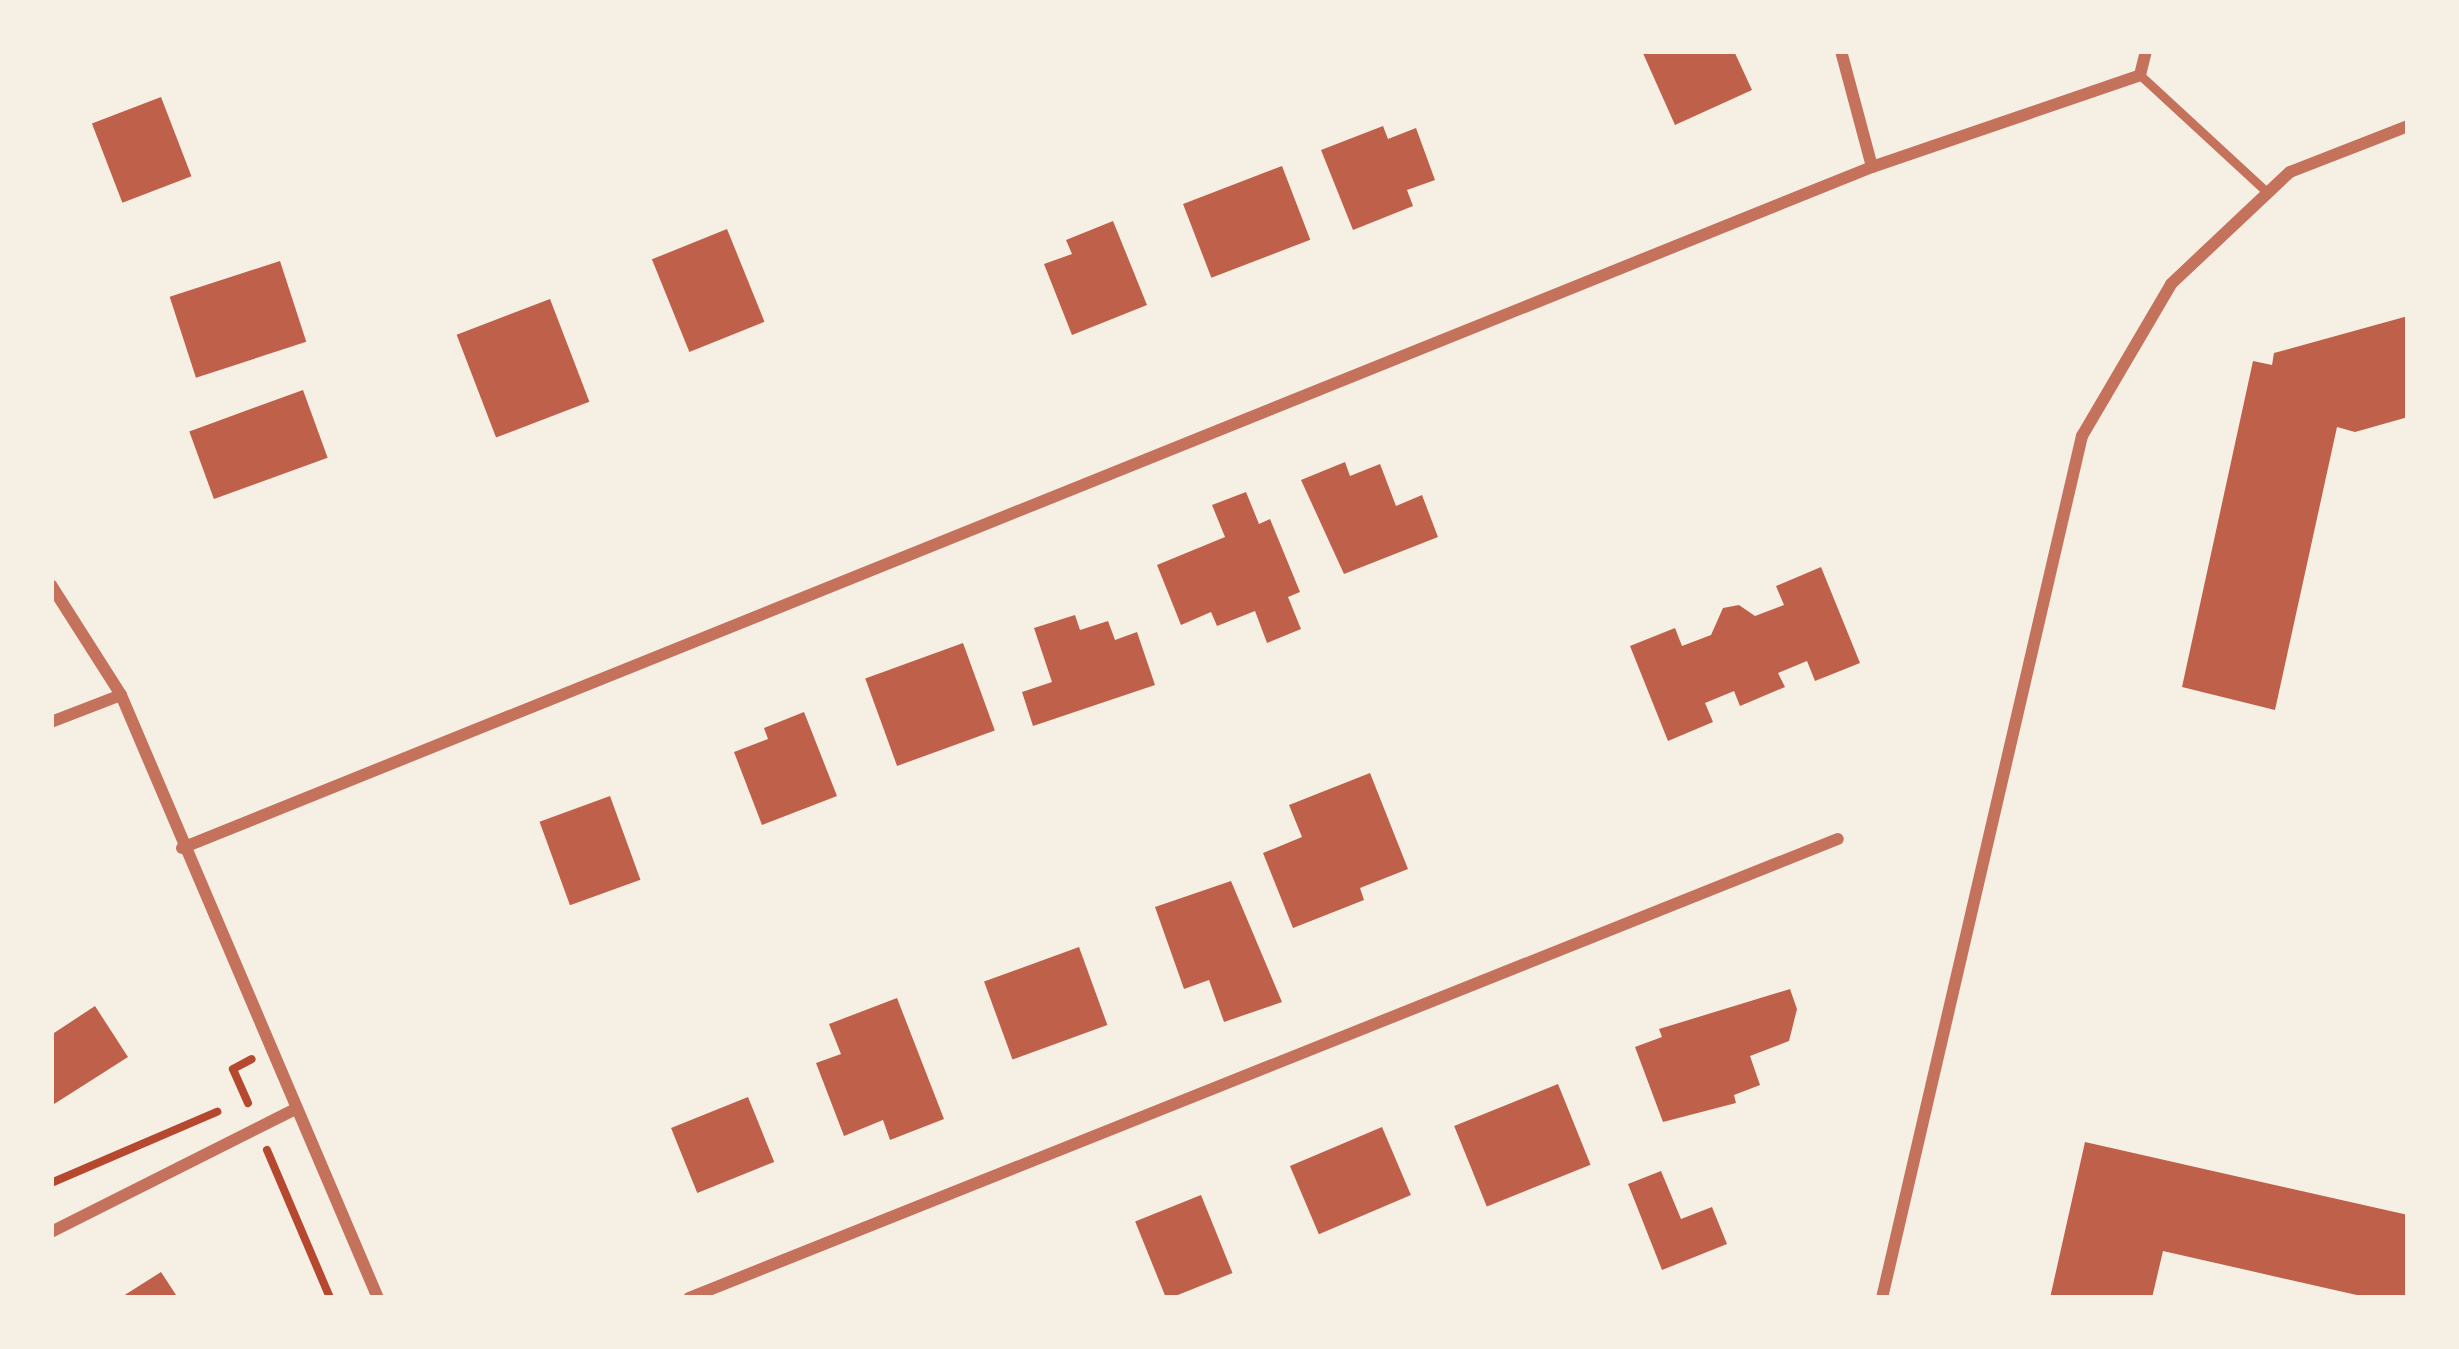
<!DOCTYPE html>
<style>
body{margin:0}
#map{position:relative;width:2459px;height:1349px;overflow:hidden;background:#f6efe4;font-family:Montserrat,sans-serif}
div>[style]{position:absolute}
[style*='--x']{left:calc(var(--x)*1px);top:calc(var(--y)*1px);width:calc(var(--w)*1px);rotate:calc(var(--a)*1deg)}
.building>*{inset:0;background:#bf614a;transform-origin:0 0}
.path>*{height:8px;margin:-4px;padding:0 4px;transform-origin:4px;border-radius:4px;background:#b5482f}
.service>*{height:9px;margin:-4.5px;padding:0 4.5px;transform-origin:4.5px;border-radius:4.5px;background:#c5725c}
.minor>*{height:12px;margin:-6px;padding:0 6px;transform-origin:6px;border-radius:6px;background:#c5725c}
span{translate:-50% -50%;white-space:nowrap;text-align:center;line-height:1.15;-webkit-text-stroke:9px #f6efe4;paint-order:stroke}
.frame{position:absolute;inset:0;border:54px solid #f6efe4;pointer-events:none}
</style>
<div id="map">
<div class="building">
<i style="clip-path:polygon(1642px 51px,1734px 51px,1752px 90px,1675px 125px)"></i>
<i style="left:161px;top:97px;width:85px;height:74px;rotate:69deg"></i>
<i style="clip-path:polygon(1383px 126px,1388px 139px,1416px 128px,1435px 180px,1407px 190px,1413px 206px,1353px 230px,1321px 150px)"></i>
<i style="left:1282px;top:166px;width:79px;height:106px;rotate:69deg"></i>
<i style="clip-path:polygon(1113px 221px,1147px 305px,1072px 335px,1044px 264px,1072px 254px,1066px 240px)"></i>
<i style="left:727px;top:229px;width:100px;height:81px;rotate:68deg"></i>
<i style="left:280px;top:261px;width:85px;height:116px;rotate:72deg"></i>
<i style="left:550px;top:299px;width:110px;height:100px;rotate:69deg"></i>
<i style="clip-path:polygon(2408px 316px,2408px 417px,2355px 432px,2337px 427px,2275px 710px,2182px 687px,2253px 361px,2272px 365px,2274px 353px)"></i>
<i style="left:303px;top:390px;width:72px;height:121px;rotate:70deg"></i>
<i style="clip-path:polygon(1345px 462px,1350px 476px,1380px 464px,1396px 506px,1422px 495px,1438px 537px,1344px 574px,1301px 480px)"></i>
<i style="clip-path:polygon(1246px 492px,1259px 524px,1270px 519px,1300px 592px,1288px 597px,1301px 629px,1267px 643px,1255px 611px,1217px 626px,1211px 612px,1181px 625px,1157px 565px,1225px 537px,1212px 505px)"></i>
<i style="clip-path:polygon(1821px 567px,1860px 663px,1815px 681px,1807px 661px,1778px 673px,1785px 687px,1740px 706px,1734px 691px,1705px 703px,1713px 722px,1668px 741px,1630px 646px,1675px 628px,1682px 646px,1711px 635px,1723px 608px,1739px 605px,1755px 616px,1784px 605px,1776px 586px)"></i>
<i style="clip-path:polygon(1075px 615px,1080px 630px,1108px 621px,1115px 640px,1137px 632px,1155px 685px,1033px 726px,1022px 692px,1052px 682px,1034px 628px)"></i>
<i style="left:963px;top:643px;width:93px;height:104px;rotate:70deg"></i>
<i style="clip-path:polygon(804px 712px,837px 796px,762px 825px,734px 752px,768px 739px,764px 728px)"></i>
<i style="clip-path:polygon(1370px 773px,1408px 869px,1360px 888px,1364px 900px,1293px 928px,1263px 853px,1302px 837px,1289px 805px)"></i>
<i style="left:610px;top:796px;width:89px;height:75px;rotate:70deg"></i>
<i style="clip-path:polygon(1231px 881px,1282px 1002px,1224px 1022px,1209px 980px,1184px 989px,1155px 907px)"></i>
<i style="left:1079px;top:947px;width:83px;height:101px;rotate:70deg"></i>
<i style="clip-path:polygon(1790px 989px,1797px 1009px,1789px 1041px,1750px 1056px,1760px 1085px,1734px 1095px,1736px 1103px,1663px 1122px,1635px 1047px,1662px 1037px,1659px 1029px)"></i>
<i style="clip-path:polygon(897px 998px,944px 1119px,890px 1140px,883px 1120px,844px 1136px,816px 1063px,841px 1054px,829px 1024px)"></i>
<i style="clip-path:polygon(95px 1006px,128px 1057px,51px 1106px,51px 1035px)"></i>
<i style="left:1558px;top:1084px;width:87px;height:112px;rotate:68deg"></i>
<i style="left:748px;top:1097px;width:70px;height:83px;rotate:68deg"></i>
<i style="left:1382px;top:1127px;width:74px;height:100px;rotate:67deg"></i>
<i style="clip-path:polygon(2085px 1142px,2408px 1215px,2408px 1298px,2370px 1298px,2163px 1251px,2152px 1298px,2050px 1298px)"></i>
<i style="clip-path:polygon(1661px 1171px,1681px 1219px,1712px 1207px,1727px 1244px,1662px 1270px,1628px 1184px)"></i>
<i style="left:1201px;top:1195px;width:84px;height:71px;rotate:68deg"></i>
<i style="clip-path:polygon(161px 1272px,178px 1298px,120px 1298px)"></i>
</div>
<div class="path">
<i style="--x:248;--y:1103;--w:37;--a:-114"></i>
<i style="--x:233;--y:1069;--w:21;--a:-28"></i>
<i style="--x:267;--y:1150;--w:161;--a:66.9"></i>
<i style="--x:51;--y:1183;--w:181;--a:-23.2"></i>
</div>
<div class="service">
<i style="--x:2140;--y:75;--w:174;--a:42.7"></i>
</div>
<div class="minor">
<i style="--x:1841;--y:51;--w:120;--a:75"></i>
<i style="--x:51;--y:585;--w:130;--a:57.5"></i>
<i style="--x:121;--y:695;--w:75;--a:158.9"></i>
<i style="--x:121;--y:695;--w:655;--a:66.92"></i>
<i style="--x:182;--y:848;--w:1822;--a:-21.95"></i>
<i style="--x:1872;--y:167;--w:283;--a:-18.9"></i>
<i style="--x:2140;--y:75;--w:25;--a:-76"></i>
<i style="--x:51;--y:1232;--w:274;--a:-26.7"></i>
<i style="--x:689;--y:1298;--w:1237;--a:-21.78"></i>
<i style="--x:1882;--y:1298;--w:885;--a:-76.94"></i>
<i style="--x:2082;--y:436;--w:176;--a:-59.6"></i>
<i style="--x:2171;--y:284;--w:163;--a:-43.3"></i>
<i style="--x:2290;--y:172;--w:127;--a:-21.3"></i>
</div>
<div class="frame"></div>
</div>
